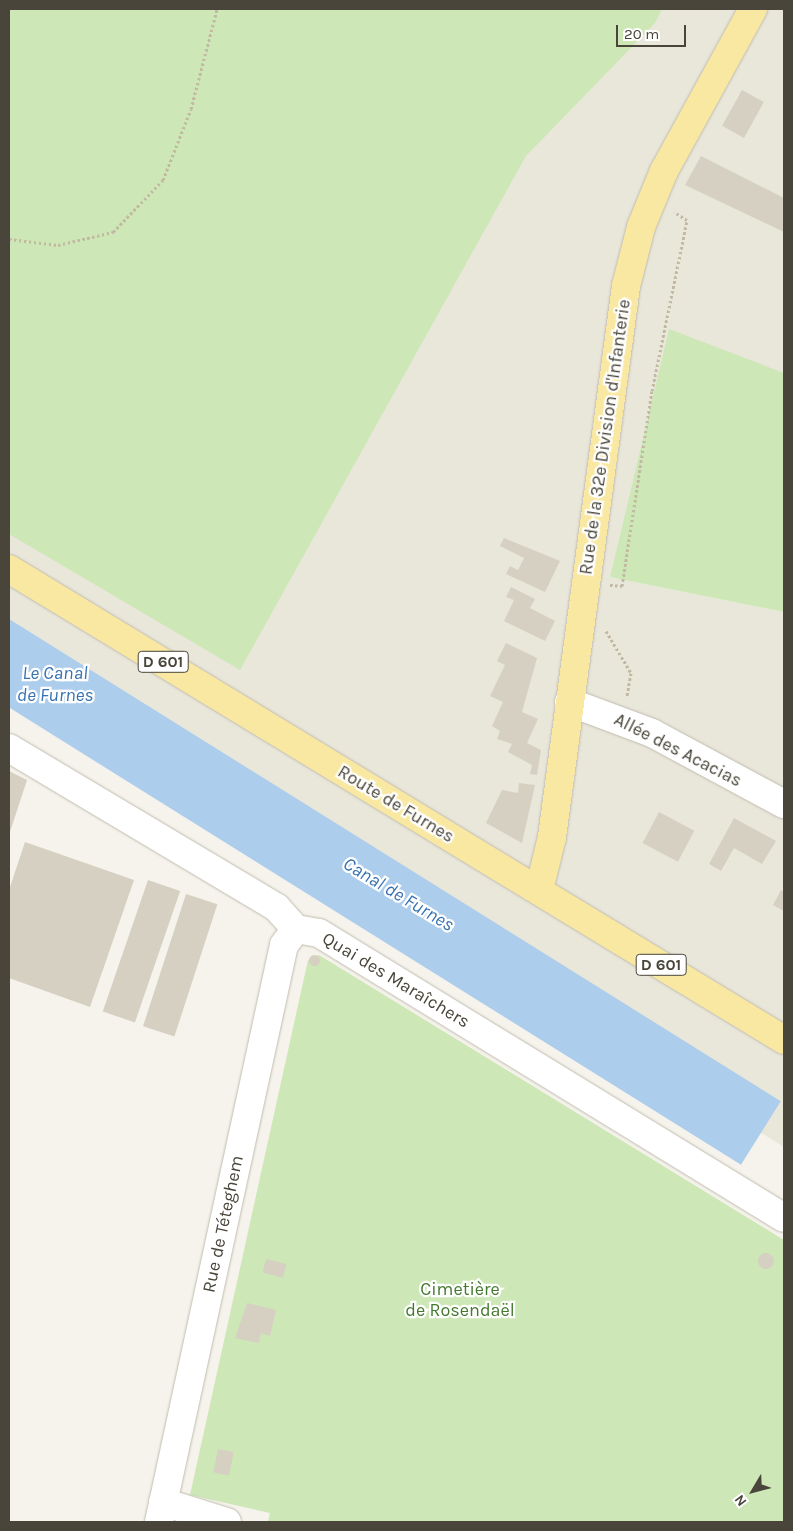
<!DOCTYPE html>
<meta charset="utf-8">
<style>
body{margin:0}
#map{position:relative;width:793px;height:1531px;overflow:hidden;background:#f5f3ec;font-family:Karla,sans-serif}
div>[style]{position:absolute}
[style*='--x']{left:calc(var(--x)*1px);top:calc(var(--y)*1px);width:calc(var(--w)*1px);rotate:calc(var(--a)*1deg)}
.residential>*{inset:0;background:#e9e6da}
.green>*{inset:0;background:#cde7b7}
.water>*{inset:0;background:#adcded;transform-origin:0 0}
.building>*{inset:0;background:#d6d0c2;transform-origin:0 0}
.round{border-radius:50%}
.path>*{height:3px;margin-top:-1.5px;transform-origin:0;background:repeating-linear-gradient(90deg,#c1b9a1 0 2.5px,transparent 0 5px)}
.roads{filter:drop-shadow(0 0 1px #c0bcaf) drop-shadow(0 0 1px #c0bcaf)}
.minor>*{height:28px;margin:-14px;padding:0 14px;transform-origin:14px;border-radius:14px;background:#fff}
.major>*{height:28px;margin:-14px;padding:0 14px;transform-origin:14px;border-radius:14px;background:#f9e8a1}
span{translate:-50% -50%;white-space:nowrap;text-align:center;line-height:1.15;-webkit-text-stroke:4.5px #fff;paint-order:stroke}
.shield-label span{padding:1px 4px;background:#fff;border:1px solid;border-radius:4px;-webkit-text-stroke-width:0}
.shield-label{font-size:16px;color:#49453a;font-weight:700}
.street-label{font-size:18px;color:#49453a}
.park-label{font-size:18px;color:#44792f}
.water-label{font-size:19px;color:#3772b1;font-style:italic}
.frame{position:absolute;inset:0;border:10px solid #49453a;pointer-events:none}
.north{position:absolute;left:728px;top:1466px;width:50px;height:50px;-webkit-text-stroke:4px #fff;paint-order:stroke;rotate:233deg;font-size:14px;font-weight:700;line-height:20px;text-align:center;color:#49453a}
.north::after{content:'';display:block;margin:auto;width:18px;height:22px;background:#49453a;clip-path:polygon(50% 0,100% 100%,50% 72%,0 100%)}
.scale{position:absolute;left:616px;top:25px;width:70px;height:22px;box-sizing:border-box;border:2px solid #49453a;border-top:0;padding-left:6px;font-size:15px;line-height:18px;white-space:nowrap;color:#49453a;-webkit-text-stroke:4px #fff;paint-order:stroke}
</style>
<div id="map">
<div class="residential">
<i style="clip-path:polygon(9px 9px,784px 9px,784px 373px,669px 330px,610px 577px,784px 612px,784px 1147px,9px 675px)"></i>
</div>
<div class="green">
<i style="clip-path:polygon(9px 9px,662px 9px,655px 23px,526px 156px,240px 670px,9px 534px)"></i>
<i style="clip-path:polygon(669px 329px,784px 373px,784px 612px,610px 577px)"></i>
<i style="clip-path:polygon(319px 955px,784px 1240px,784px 1522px,268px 1522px,270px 1513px,190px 1495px,308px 960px)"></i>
</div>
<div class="water">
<i style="left:9px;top:619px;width:910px;height:75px;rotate:32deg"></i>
</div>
<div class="building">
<i style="left:742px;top:90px;width:25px;height:41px;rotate:29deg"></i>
<i style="clip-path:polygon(701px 156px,784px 198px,784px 232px,685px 185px)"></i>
<i style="clip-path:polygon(504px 538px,560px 561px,545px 592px,506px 574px,510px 566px,518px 570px,524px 558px,500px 546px)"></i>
<i style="clip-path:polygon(511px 587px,535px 599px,530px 608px,555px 621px,545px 641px,504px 621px,514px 600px,506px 597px)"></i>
<i style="clip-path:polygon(506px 643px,537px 658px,522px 712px,538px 719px,527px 743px,541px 750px,537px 775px,530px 774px,532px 765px,508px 752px,512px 744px,497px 739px,500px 731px,492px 726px,503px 702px,490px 696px,505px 665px,497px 661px)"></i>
<i style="clip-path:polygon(9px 771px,27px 780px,9px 835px)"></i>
<i style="clip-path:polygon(519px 783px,535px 785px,522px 843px,486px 823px,502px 790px,518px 793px)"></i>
<i style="left:659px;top:812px;width:40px;height:35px;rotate:28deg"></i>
<i style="clip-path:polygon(734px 818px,776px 841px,762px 864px,734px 848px,721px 871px,709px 864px)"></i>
<i style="clip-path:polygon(25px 842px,134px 880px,90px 1007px,9px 978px,9px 890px)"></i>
<i style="left:148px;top:880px;width:34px;height:139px;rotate:19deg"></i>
<i style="clip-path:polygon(781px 890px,784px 892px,784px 911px,773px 905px)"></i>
<i style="left:186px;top:894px;width:33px;height:139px;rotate:18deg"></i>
<i class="round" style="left:308.5px;top:954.5px;width:11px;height:11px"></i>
<i class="round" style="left:758px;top:1253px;width:16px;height:16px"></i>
<i style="left:266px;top:1259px;width:21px;height:14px;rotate:14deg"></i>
<i style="clip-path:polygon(247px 1303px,276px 1310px,270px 1336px,261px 1333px,259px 1343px,235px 1338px)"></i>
<i style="left:218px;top:1449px;width:16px;height:24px;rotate:11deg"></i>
</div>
<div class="path">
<i style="--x:9;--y:239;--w:49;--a:7"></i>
<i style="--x:58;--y:245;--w:57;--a:-13.3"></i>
<i style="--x:113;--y:232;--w:72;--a:-46.1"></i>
<i style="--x:163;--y:180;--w:76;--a:-68.5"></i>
<i style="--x:191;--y:109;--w:103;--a:-75.4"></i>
<i style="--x:610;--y:585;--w:12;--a:5"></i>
<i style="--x:622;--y:586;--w:197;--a:-81.3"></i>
<i style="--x:652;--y:391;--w:175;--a:-78.4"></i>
<i style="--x:687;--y:220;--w:15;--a:-148"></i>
<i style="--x:606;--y:631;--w:49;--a:59.2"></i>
<i style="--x:631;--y:673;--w:23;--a:100"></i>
</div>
<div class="roads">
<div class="minor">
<i style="--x:569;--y:702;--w:89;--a:20.5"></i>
<i style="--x:652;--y:733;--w:150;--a:28.3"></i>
<i style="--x:9;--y:748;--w:312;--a:30.8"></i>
<i style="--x:277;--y:908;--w:28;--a:48"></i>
<i style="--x:163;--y:1502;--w:67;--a:17.4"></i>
<i style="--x:159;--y:1522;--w:590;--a:-77.78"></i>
<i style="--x:284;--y:945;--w:20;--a:-53"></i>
<i style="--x:296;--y:929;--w:23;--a:10"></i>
<i style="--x:319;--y:933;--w:545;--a:31.5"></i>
</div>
<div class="major">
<i style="--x:9;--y:569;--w:907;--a:31.29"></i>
<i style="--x:539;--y:890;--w:55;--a:-76.2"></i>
<i style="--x:552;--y:837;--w:556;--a:-82.35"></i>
<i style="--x:626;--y:286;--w:61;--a:-75.7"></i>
<i style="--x:641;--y:227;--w:61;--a:-67.7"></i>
<i style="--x:664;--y:171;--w:185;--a:-61.2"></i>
</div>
</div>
<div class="shield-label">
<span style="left:163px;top:662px">D 601</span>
<span style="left:661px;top:965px">D 601</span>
</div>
<div class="street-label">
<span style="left:605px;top:437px;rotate:-82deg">Rue de la 32e Division d'Infanterie</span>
<span style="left:678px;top:750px;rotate:27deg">Allée des Acacias</span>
<span style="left:396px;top:804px;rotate:31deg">Route de Furnes</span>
<span style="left:396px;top:980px;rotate:31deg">Quai des Maraîchers</span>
<span style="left:223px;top:1224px;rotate:-78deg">Rue de Téteghem</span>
</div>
<div class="park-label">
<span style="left:460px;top:1300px">Cimetière<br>de Rosendaël</span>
</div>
<div class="water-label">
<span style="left:55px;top:685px">Le Canal<br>de Furnes</span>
<span style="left:398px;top:895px;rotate:31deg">Canal de Furnes</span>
</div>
<div class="frame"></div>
<div class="north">N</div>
<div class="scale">20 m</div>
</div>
